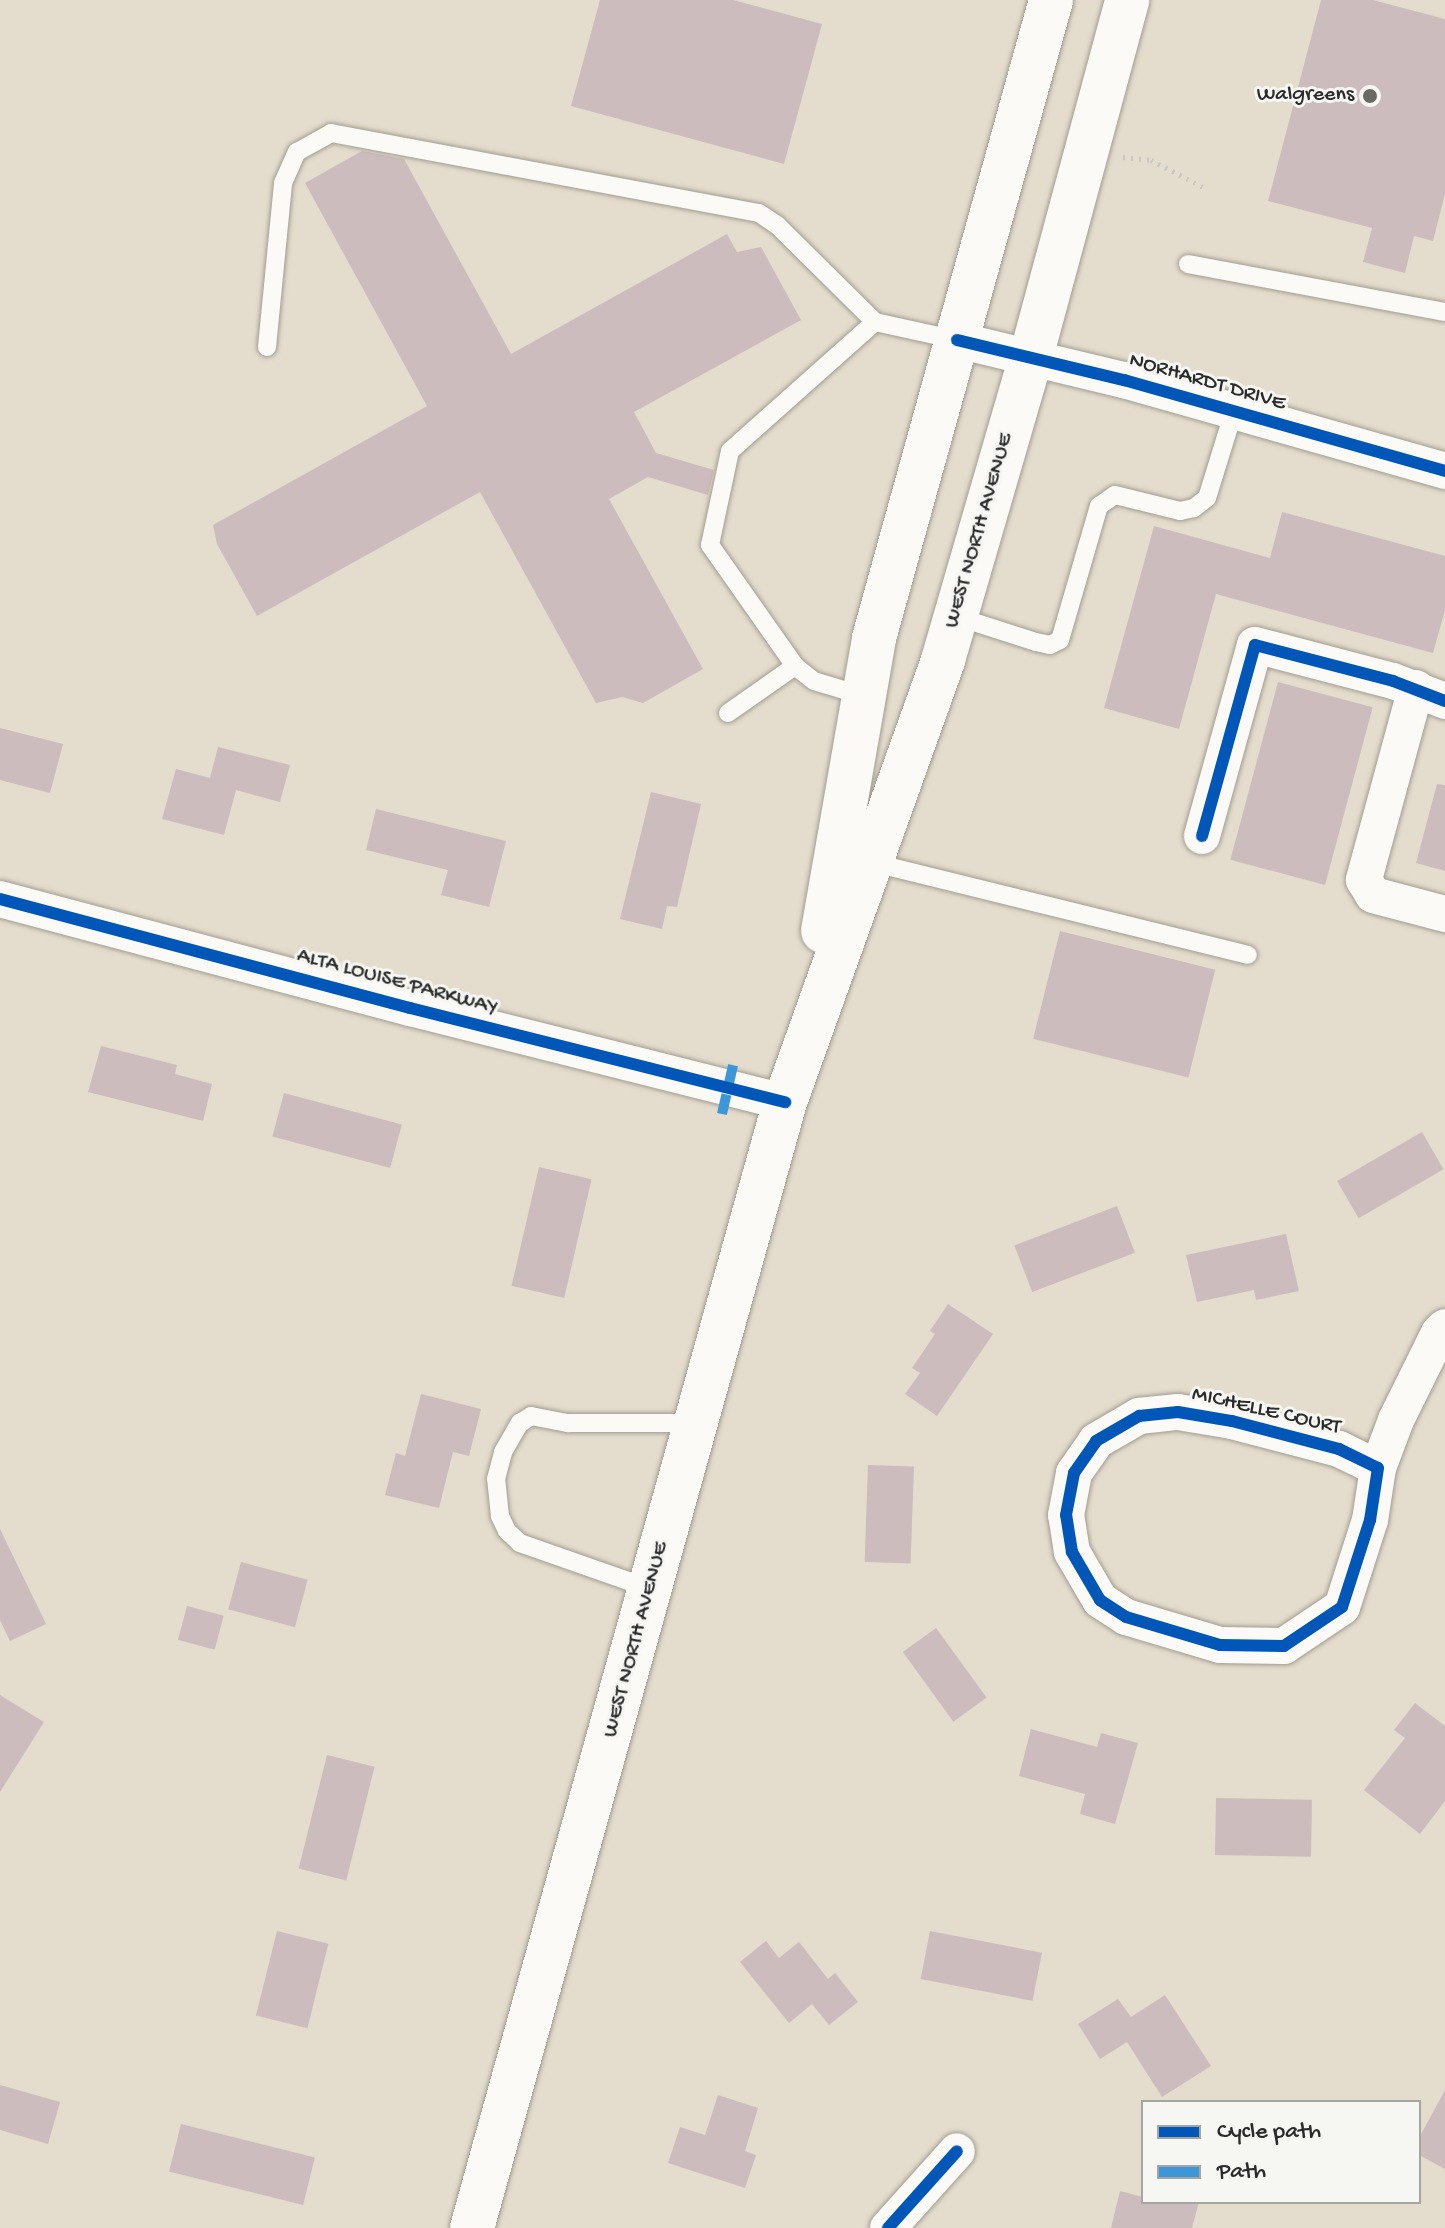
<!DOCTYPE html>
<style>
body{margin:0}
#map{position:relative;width:1445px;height:2228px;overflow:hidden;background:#e4dccc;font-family:"Gochi Hand",sans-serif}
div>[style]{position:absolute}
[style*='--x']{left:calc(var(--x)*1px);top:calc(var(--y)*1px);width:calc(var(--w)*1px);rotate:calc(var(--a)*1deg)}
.building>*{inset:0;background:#cdbcbd;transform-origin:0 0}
.path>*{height:5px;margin-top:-2.5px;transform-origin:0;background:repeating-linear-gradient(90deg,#c9c7c3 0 2px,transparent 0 8px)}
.roads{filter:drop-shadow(0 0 2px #a19d93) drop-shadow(0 0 2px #a19d93)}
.service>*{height:18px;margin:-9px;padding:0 9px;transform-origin:9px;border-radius:9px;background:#fbfaf7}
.minor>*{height:36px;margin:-18px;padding:0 18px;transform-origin:18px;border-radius:18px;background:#fbfaf7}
.secondary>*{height:44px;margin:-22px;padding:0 22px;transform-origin:22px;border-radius:22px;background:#fbfaf7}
.quiet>*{height:10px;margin-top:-5px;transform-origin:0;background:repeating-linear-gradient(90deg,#3c96d7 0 20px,transparent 0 30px)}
.cycleway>*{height:12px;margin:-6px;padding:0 6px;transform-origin:6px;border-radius:6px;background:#0057b8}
.dots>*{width:22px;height:22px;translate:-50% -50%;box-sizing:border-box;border:4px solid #f6f6f2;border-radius:50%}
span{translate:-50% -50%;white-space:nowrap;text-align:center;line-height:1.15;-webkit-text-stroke:6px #f6f6f2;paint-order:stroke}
.poi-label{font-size:22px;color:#2b2b2b}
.right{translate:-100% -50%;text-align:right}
.street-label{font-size:22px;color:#2b2b2b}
.legend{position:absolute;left:1141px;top:2100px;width:280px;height:104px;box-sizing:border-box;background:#f6f6f2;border:2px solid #a5a5a2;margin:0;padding:10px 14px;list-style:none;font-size:24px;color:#2b2b2b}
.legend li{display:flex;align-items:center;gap:16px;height:40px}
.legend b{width:40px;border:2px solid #a5a5a2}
</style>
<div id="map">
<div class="building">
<i style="clip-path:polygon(600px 0,733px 0,822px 24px,784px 164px,571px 106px)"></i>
<i style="clip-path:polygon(1321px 0,1373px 0,1445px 19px,1445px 194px,1433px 241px,1414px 236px,1405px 273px,1363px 262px,1372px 228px,1268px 201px)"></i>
<i style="clip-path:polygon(362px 151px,404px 159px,511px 354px,727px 234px,737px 252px,761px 247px,801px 320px,634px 412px,656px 453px,714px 470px,708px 495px,648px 477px,609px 499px,703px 669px,643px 703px,622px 697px,596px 703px,480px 492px,257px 616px,217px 544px,213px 525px,427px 406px,305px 183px)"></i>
<i style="clip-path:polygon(1282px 512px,1445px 556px,1445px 610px,1433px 653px,1216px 594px,1179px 729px,1104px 708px,1154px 526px,1270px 558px)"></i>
<i style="left:1278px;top:682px;width:98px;height:184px;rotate:15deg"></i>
<i style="clip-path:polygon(0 728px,63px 744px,50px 793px,0 780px)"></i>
<i style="clip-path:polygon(218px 747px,290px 765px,280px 802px,236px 790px,224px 835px,162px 819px,176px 769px,210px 778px)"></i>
<i style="clip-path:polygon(1437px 784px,1445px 785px,1445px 871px,1416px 863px)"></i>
<i style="clip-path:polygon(651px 792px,701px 804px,677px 907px,667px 906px,662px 929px,620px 919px)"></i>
<i style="clip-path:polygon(376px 809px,506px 841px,489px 907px,441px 895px,448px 870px,366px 850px)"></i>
<i style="left:1060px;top:931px;width:160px;height:111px;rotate:14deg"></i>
<i style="clip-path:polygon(101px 1046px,177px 1065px,175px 1074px,212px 1084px,203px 1121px,88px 1092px)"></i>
<i style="left:284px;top:1093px;width:122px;height:45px;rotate:15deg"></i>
<i style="left:1422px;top:1132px;width:43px;height:98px;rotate:60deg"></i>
<i style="left:539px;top:1167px;width:54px;height:122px;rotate:13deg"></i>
<i style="left:1117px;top:1206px;width:50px;height:110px;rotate:69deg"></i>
<i style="clip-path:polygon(1286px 1234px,1299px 1291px,1256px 1300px,1254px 1290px,1197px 1302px,1186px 1255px)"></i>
<i style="clip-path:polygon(948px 1304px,993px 1334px,937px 1416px,905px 1394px,920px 1373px,912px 1368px,935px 1334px,930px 1331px)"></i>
<i style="clip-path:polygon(421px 1394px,481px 1409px,469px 1456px,453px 1452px,439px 1508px,385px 1495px,396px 1453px,405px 1456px)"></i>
<i style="left:868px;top:1465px;width:46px;height:97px;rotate:2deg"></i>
<i style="clip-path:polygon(0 1529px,46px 1624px,10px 1641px,0 1620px)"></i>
<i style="left:241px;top:1562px;width:69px;height:49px;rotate:15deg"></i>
<i style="left:187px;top:1606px;width:38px;height:35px;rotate:15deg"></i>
<i style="left:936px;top:1628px;width:86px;height:41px;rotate:54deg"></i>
<i style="clip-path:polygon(0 1695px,44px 1722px,0 1792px)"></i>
<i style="clip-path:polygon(1415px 1703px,1445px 1726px,1445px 1801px,1420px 1834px,1364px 1790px,1405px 1738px,1394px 1730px)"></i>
<i style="clip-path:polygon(1031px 1729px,1097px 1747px,1101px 1733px,1138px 1743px,1115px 1824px,1080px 1814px,1085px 1794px,1019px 1776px)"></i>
<i style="left:327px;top:1755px;width:49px;height:117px;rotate:14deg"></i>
<i style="left:1216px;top:1798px;width:96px;height:57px;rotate:1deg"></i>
<i style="left:277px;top:1931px;width:53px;height:87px;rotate:14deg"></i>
<i style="left:930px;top:1931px;width:114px;height:49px;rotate:11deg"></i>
<i style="clip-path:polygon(766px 1941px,779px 1958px,799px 1942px,828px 1979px,835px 1973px,858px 2002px,829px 2025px,812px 2004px,789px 2023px,740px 1962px)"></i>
<i style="clip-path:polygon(1165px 1995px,1211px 2066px,1162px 2097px,1127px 2042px,1100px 2059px,1078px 2024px,1118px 1999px,1131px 2017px)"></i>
<i style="clip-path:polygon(0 2085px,60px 2102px,48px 2144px,0 2130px)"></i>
<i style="clip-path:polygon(1445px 2090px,1445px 2169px,1419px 2155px,1419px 2138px)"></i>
<i style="clip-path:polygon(718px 2095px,758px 2108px,745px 2151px,756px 2155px,745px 2188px,668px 2163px,680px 2127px,705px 2135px)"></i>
<i style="left:181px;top:2124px;width:138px;height:49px;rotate:14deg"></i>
<i style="clip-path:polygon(1120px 2191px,1143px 2197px,1143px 2202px,1199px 2202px,1192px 2228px,1111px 2228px)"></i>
</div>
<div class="path">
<i style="--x:1123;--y:157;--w:28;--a:6"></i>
<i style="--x:1151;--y:160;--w:63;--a:27.4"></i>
</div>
<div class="roads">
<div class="service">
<i style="--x:1188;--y:264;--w:261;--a:10.6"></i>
<i style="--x:267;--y:347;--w:165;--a:-84.4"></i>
<i style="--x:283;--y:183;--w:34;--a:-66"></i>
<i style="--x:297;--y:152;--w:39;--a:-29"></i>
<i style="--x:331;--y:133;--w:435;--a:10.6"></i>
<i style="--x:759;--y:213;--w:22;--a:34"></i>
<i style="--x:777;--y:225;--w:138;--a:44.7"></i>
<i style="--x:955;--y:616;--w:85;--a:17.8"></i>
<i style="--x:1036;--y:642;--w:14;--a:12"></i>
<i style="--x:1050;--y:645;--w:11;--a:-27"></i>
<i style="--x:1060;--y:640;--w:140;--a:-73.8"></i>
<i style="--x:1099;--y:506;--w:19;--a:-35"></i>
<i style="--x:1115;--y:495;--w:67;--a:13.8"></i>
<i style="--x:1180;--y:511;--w:14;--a:-12"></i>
<i style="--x:1194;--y:508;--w:16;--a:-38"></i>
<i style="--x:1207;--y:498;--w:91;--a:-72.8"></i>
<i style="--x:864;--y:696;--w:52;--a:-163.3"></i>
<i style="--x:814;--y:681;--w:24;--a:-142"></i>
<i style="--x:795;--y:666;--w:148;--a:-125.1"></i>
<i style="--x:710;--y:545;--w:96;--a:-78"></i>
<i style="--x:730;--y:451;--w:194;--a:-41.7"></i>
<i style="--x:875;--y:322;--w:84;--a:12.4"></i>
<i style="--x:728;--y:713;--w:82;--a:-35"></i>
<i style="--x:870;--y:862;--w:389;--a:13.8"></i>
<i style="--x:651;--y:1589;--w:139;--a:-160.7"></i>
<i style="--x:520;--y:1543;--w:18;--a:-137"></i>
<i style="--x:507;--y:1531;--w:17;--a:-115"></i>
<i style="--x:500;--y:1516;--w:37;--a:-96"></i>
<i style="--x:496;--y:1479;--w:28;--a:-75"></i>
<i style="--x:503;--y:1452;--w:34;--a:-60"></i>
<i style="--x:520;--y:1423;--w:13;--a:-32"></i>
<i style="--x:531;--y:1416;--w:38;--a:11"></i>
<i style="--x:568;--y:1423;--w:127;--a:0"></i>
</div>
<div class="minor">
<i style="--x:957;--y:340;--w:172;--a:13.5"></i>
<i style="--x:1124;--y:380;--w:334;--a:15.8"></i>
<i style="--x:1416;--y:688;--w:199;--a:105.2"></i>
<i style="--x:1364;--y:880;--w:17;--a:59"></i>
<i style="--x:1373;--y:895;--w:74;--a:14.8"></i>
<i style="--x:1202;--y:836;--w:198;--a:-74.5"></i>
<i style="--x:1255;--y:645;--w:143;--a:14.6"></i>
<i style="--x:1393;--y:681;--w:56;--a:21"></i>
<i style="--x:0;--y:899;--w:424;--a:14.9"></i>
<i style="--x:410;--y:1008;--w:387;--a:14.1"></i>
<i style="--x:1178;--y:1412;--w:55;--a:9.5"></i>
<i style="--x:1232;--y:1421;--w:111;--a:14.7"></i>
<i style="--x:1339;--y:1449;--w:43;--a:26"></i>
<i style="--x:1378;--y:1468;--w:53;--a:98.7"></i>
<i style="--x:1370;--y:1520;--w:91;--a:107.8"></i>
<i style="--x:1342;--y:1607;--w:70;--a:146.1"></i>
<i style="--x:1284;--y:1646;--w:64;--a:-179.1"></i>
<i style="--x:1220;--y:1645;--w:98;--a:-163.4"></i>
<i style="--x:1126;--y:1617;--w:31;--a:-147"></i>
<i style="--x:1100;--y:1600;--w:56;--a:-120.3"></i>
<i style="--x:1072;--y:1552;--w:37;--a:-99"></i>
<i style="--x:1066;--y:1515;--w:43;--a:-79.2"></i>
<i style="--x:1074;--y:1473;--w:39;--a:-55"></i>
<i style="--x:1096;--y:1441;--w:50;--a:-30.2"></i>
<i style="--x:1139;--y:1416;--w:39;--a:-6"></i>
<i style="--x:1378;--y:1468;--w:51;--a:-69.4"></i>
<i style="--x:1396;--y:1420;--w:97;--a:-63.7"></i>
<i style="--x:1439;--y:1333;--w:8;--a:-45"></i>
<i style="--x:888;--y:2228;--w:103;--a:-48.1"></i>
</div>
<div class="secondary">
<i style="--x:823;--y:931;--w:297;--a:-80.1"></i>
<i style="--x:874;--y:638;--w:662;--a:-74.49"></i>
<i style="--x:472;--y:2228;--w:1169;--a:-74.47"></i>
<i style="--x:785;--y:1102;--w:469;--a:-70.3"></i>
<i style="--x:943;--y:660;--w:316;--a:-73.8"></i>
<i style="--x:1031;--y:357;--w:370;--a:-74.9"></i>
</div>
</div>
<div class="quiet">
<i style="--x:722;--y:1114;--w:58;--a:-77.2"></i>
</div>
<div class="cycleway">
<i style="--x:957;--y:340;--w:172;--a:13.5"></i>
<i style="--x:1124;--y:380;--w:334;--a:15.8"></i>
<i style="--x:1202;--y:836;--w:198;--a:-74.5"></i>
<i style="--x:1255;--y:645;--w:143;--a:14.6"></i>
<i style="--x:1393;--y:681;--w:56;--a:21"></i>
<i style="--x:0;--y:899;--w:424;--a:14.9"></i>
<i style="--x:410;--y:1008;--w:387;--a:14.1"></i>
<i style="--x:1178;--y:1412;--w:55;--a:9.5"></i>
<i style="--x:1232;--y:1421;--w:111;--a:14.7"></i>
<i style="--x:1339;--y:1449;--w:43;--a:26"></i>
<i style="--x:1378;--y:1468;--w:53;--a:98.7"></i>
<i style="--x:1370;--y:1520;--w:91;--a:107.8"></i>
<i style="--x:1342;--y:1607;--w:70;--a:146.1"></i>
<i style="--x:1284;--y:1646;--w:64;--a:-179.1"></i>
<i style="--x:1220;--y:1645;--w:98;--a:-163.4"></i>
<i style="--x:1126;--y:1617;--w:31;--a:-147"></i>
<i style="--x:1100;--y:1600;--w:56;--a:-120.3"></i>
<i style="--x:1072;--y:1552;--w:37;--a:-99"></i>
<i style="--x:1066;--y:1515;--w:43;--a:-79.2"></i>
<i style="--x:1074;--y:1473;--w:39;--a:-55"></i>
<i style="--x:1096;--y:1441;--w:50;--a:-30.2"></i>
<i style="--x:1139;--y:1416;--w:39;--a:-6"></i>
<i style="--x:888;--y:2228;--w:103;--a:-48.1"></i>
</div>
<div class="dots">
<i style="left:1370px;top:96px;background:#6c6963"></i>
</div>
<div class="poi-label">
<span class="right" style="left:1354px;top:96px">Walgreens</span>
</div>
<div class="street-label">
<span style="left:1207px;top:383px;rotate:16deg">NORHARDT DRIVE</span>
<span style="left:980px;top:531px;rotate:-74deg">WEST NORTH AVENUE</span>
<span style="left:397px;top:983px;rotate:15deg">ALTA LOUISE PARKWAY</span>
<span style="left:1266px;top:1412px;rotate:13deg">MICHELLE COURT</span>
<span style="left:637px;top:1640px;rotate:-75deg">WEST NORTH AVENUE</span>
</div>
<ul class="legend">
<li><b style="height:10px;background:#0057b8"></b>Cycle path</li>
<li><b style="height:10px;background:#3c96d7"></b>Path</li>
</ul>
</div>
